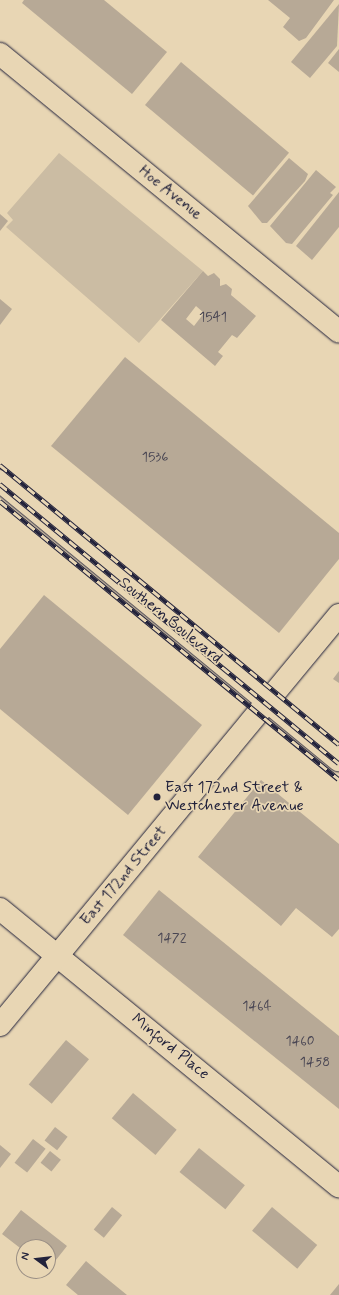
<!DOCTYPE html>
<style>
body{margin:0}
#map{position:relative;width:339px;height:1295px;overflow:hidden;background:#e8d6b4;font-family:Mynerve,sans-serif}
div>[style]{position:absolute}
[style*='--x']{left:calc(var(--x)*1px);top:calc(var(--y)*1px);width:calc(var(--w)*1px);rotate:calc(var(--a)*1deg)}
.green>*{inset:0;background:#cbbca3}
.building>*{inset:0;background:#b7a996;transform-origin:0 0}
.roads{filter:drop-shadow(0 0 1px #22223b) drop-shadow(0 0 1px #22223b)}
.minor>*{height:22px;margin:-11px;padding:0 11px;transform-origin:11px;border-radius:11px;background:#e8d6b4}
.major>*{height:22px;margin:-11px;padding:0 11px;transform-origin:11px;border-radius:11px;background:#e8d6b4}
.rail>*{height:4.5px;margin-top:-2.25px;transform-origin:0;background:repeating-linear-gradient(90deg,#e8d6b4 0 9px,#22223b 0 18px);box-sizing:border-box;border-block:1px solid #22223b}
.dots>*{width:11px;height:11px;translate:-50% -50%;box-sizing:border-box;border:2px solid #e8d6b4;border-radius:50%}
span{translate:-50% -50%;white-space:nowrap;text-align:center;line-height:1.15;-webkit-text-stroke:3.5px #e8d6b4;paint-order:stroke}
.number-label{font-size:14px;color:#474452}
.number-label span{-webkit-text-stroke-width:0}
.street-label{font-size:16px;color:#22223b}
.poi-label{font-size:16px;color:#22223b}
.left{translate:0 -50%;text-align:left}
.north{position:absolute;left:16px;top:1239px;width:40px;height:40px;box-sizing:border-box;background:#e8d6b4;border:1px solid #998e84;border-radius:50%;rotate:285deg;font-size:11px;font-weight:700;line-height:16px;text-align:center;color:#22223b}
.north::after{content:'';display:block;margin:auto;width:14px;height:18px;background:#22223b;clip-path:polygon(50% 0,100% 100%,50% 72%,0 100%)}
</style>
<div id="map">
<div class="green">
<i style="clip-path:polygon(59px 153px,203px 271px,139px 343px,6px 227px,13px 220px,7px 213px)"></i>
</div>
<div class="building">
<i style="clip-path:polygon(24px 0,104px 0,167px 52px,132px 94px,22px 3px)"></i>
<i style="clip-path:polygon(268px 0,334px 0,306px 38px,299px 41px,283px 27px,290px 18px)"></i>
<i style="clip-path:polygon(339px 4px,337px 46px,310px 78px,291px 62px)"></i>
<i style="clip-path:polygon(339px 49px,339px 72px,328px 63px)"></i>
<i style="left:181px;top:62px;width:141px;height:56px;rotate:40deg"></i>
<i style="clip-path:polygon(289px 158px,308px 174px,305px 181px,267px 223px,262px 223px,248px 206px)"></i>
<i style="clip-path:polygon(316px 170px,336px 187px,330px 193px,333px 195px,292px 244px,286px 243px,270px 226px)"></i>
<i style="clip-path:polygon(339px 192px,339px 227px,312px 260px,296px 246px)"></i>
<i style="clip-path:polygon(0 214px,8px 221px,0 231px)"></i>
<i style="clip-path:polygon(evenodd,203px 271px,208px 276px,214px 273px,220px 279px,220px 286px,226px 284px,232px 289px,231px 295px,256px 316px,237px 338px,232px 335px,218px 352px,223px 356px,215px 366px,161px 320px,203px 271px,196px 306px,204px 313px,194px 326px,186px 319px,196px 306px)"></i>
<i style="clip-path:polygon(0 299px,12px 309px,0 325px)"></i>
<i style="clip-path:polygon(125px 357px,339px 533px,339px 559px,279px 633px,51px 446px)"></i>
<i style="clip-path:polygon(44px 595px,202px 725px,128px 815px,0 709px,0 649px)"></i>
<i style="clip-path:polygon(339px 671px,339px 683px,333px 679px)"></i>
<i style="clip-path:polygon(261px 780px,339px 844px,339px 929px,332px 937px,296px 908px,281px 926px,198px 857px)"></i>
<i style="clip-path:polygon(159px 890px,339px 1036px,339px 1109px,123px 935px)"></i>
<i style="left:66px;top:1040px;width:30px;height:58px;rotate:40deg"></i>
<i style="left:133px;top:1093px;width:57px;height:33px;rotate:40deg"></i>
<i style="left:55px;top:1127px;width:16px;height:17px;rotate:38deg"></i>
<i style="left:33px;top:1139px;width:16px;height:30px;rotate:38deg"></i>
<i style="clip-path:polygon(0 1145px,11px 1154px,0 1168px)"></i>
<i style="left:199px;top:1148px;width:59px;height:31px;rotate:39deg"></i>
<i style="left:50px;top:1151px;width:14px;height:15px;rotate:39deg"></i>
<i style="left:112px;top:1207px;width:13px;height:29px;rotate:39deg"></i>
<i style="left:272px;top:1207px;width:59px;height:31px;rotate:40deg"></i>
<i style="clip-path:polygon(21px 1210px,67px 1246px,48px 1270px,48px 1247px,24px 1247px,24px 1251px,2px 1234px)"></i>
<i style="clip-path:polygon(86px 1261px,100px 1273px,127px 1295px,78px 1295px,66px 1285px)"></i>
<i style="clip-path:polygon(339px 1284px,339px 1295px,330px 1295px)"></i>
</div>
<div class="roads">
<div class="minor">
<i style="--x:0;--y:54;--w:438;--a:39.3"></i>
<i style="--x:0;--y:909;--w:438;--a:39.3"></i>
<i style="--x:0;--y:1025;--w:532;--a:-50.42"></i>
</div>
<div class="major">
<i style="--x:0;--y:481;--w:439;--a:39.5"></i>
</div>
</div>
<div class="rail">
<i style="--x:0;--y:465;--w:439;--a:39.5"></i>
<i style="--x:0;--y:484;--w:439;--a:39.5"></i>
<i style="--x:0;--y:501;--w:438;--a:39.4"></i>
</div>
<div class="dots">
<i style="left:157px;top:797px;background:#22223b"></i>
</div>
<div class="number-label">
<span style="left:213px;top:317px">1541</span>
<span style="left:155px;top:457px">1536</span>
<span style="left:172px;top:938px">1472</span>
<span style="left:257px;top:1006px">1464</span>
<span style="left:300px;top:1041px">1460</span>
<span style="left:315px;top:1062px">1458</span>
</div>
<div class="street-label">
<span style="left:170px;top:193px;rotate:39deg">Hoe Avenue</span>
<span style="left:170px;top:621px;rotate:39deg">Southern Boulevard</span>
<span style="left:124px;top:876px;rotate:-50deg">East 172nd Street</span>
<span style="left:170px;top:1047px;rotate:39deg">Minford Place</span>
</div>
<div class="poi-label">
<span class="left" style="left:165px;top:797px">East 172nd Street &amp;<br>Westchester Avenue</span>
</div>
<div class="north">N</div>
</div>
